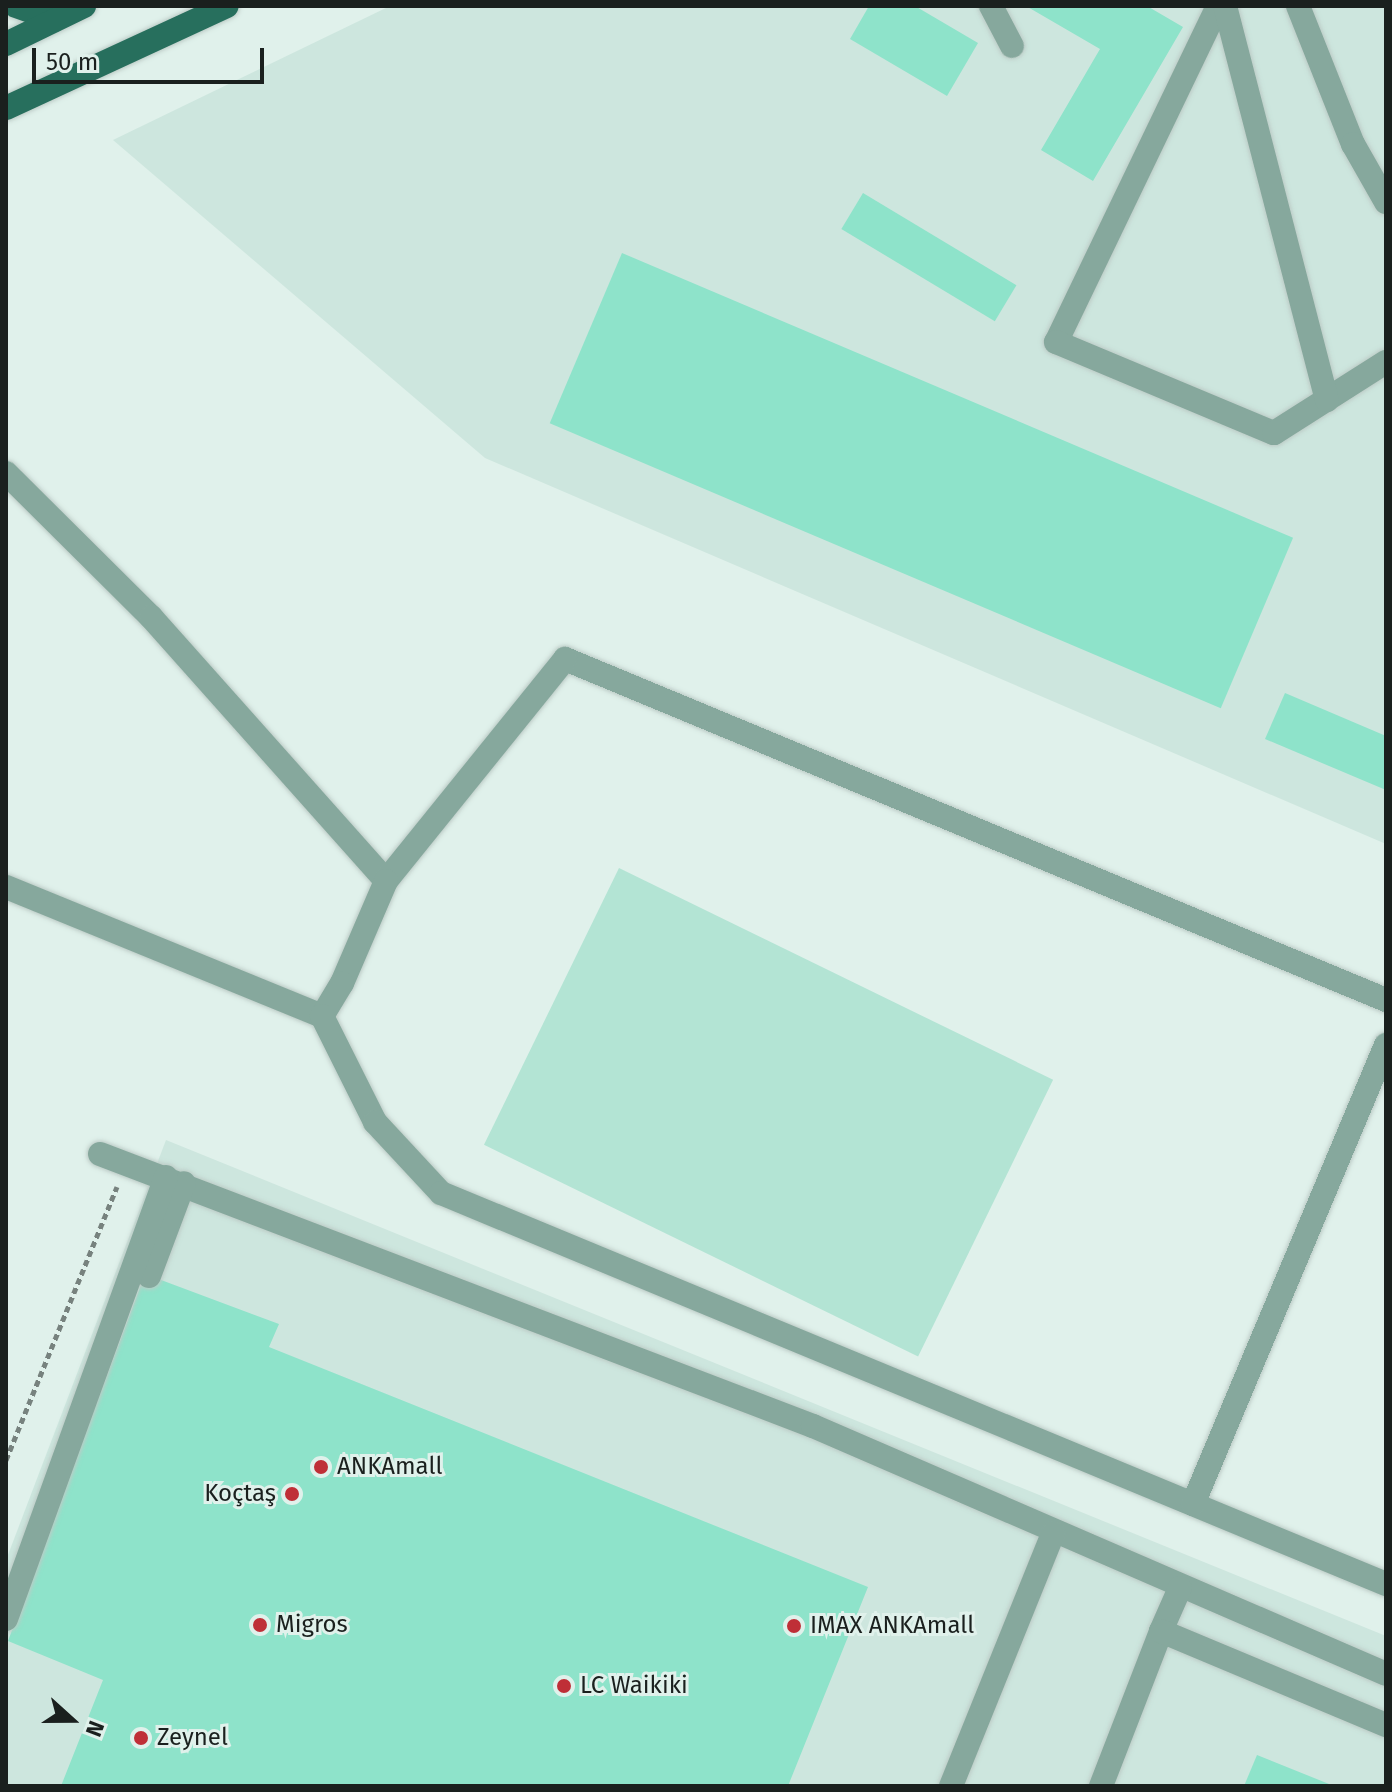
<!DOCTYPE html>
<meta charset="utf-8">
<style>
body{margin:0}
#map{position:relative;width:1392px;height:1792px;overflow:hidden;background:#e0f1eb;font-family:"Fira Sans",sans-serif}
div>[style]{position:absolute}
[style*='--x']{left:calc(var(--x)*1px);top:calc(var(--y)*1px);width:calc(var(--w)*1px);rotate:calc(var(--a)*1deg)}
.built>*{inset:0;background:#cde6de}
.green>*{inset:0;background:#b3e4d4;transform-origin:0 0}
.building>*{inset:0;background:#8ee3ca;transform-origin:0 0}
.path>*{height:5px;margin-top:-2.5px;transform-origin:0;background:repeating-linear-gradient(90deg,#77827e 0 6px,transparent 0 10px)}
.roads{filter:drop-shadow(0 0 2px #bccbc6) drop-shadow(0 0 2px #bccbc6)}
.minor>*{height:24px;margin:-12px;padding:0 12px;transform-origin:12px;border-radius:12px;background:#86a89d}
.major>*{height:24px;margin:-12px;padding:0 12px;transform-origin:12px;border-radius:12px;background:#276f5d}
.dots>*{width:22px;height:22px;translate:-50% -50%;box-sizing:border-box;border:4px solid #e0f1eb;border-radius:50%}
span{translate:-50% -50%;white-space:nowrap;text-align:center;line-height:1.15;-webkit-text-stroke:6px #e0f1eb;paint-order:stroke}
.poi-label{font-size:24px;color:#1a201e}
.left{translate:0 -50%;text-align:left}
.right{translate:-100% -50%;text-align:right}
.frame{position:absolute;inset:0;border:8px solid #1a201e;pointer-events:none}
.north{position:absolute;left:32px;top:1680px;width:80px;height:80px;-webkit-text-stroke:6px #e0f1eb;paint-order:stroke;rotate:111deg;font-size:22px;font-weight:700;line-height:32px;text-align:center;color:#1a201e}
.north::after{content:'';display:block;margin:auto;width:28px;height:36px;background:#1a201e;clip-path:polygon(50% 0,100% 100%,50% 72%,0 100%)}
.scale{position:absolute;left:32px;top:48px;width:232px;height:36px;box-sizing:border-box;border:4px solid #1a201e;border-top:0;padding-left:10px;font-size:24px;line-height:28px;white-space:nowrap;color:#1a201e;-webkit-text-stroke:6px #e0f1eb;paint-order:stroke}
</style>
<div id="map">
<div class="built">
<i style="clip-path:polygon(390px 6px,1386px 6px,1386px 844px,485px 458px,113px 140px)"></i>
<i style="clip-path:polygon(166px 1140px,1386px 1636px,1386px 1786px,6px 1786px,6px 1560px)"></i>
</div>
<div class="green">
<i style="left:619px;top:868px;width:483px;height:308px;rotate:26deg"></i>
</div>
<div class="building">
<i style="clip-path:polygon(869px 6px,915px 6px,978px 43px,947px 96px,850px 39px)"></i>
<i style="clip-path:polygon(1026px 6px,1147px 6px,1183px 27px,1093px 181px,1041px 150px,1100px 49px)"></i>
<i style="left:863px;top:193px;width:179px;height:42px;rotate:31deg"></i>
<i style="left:622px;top:253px;width:729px;height:185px;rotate:23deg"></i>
<i style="clip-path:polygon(1285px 693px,1386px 736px,1386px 790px,1265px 739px)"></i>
<i style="clip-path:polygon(145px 1274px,279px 1324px,269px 1347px,868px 1587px,788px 1786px,61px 1786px,103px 1680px,8px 1641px)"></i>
<i style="clip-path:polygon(1257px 1755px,1334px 1786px,1244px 1786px)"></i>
</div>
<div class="path">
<i style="--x:6;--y:1460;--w:295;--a:-67.9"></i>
</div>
<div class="roads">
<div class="minor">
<i style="--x:991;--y:6;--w:45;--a:62.3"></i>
<i style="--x:1218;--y:6;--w:373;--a:115.7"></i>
<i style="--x:1056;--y:342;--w:236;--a:22.7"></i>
<i style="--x:1274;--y:433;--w:133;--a:-32.4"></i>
<i style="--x:1225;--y:6;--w:407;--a:75.5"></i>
<i style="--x:1298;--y:6;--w:149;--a:68.3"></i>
<i style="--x:1353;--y:144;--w:67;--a:60.4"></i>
<i style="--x:6;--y:473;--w:204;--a:44.8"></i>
<i style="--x:151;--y:617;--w:353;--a:48.3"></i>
<i style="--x:6;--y:887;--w:341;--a:22.2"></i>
<i style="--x:1386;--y:1000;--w:889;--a:-157.44"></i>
<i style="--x:565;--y:659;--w:285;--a:128.9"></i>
<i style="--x:386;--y:881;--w:111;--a:113.3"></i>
<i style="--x:342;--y:983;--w:39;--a:121"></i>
<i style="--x:322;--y:1016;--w:119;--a:63.4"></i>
<i style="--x:375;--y:1122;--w:97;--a:47.1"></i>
<i style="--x:441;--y:1193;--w:1023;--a:22.48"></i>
<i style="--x:100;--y:1154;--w:763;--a:20.88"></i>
<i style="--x:813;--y:1426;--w:624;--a:23.4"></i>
<i style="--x:149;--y:1276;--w:99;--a:-69.4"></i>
<i style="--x:1193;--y:1504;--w:498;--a:-67.2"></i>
<i style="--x:6;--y:1619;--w:470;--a:-70.1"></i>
<i style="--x:1161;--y:1631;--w:47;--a:-66.2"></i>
<i style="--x:951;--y:1786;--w:273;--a:-68"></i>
<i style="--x:1101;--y:1786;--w:166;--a:-68.8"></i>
<i style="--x:1161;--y:1631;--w:244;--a:22.7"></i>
</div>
<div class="major">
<i style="--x:16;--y:6;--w:41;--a:19.7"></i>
<i style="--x:6;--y:44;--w:87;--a:-26"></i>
<i style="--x:6;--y:108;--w:243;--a:-24.8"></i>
</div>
</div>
<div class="dots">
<i style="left:321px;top:1467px;background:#bf2f37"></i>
<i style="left:292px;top:1494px;background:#bf2f37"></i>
<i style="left:260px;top:1625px;background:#bf2f37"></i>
<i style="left:794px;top:1626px;background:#bf2f37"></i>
<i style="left:564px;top:1686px;background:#bf2f37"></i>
<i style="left:141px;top:1738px;background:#bf2f37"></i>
</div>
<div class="poi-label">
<span class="left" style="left:337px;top:1467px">ANKAmall</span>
<span class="right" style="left:276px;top:1494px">Koçtaş</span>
<span class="left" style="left:276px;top:1625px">Migros</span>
<span class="left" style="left:810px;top:1626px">IMAX ANKAmall</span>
<span class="left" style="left:580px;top:1686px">LC Waikiki</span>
<span class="left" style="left:157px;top:1738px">Zeynel</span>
</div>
<div class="frame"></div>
<div class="north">N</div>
<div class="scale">50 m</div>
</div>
